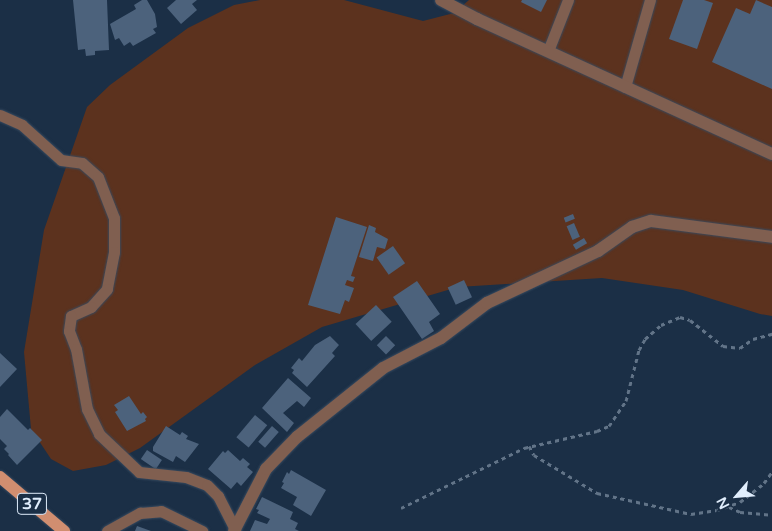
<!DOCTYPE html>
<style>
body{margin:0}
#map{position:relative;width:772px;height:531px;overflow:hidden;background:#1b2f46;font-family:"Varela Round",sans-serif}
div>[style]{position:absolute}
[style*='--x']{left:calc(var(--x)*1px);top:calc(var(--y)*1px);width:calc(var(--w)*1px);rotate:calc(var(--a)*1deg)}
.green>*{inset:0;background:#5c321e}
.building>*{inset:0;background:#4c627c;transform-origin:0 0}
.path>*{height:3px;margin-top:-1.5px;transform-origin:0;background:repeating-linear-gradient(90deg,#627488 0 4px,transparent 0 8px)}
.roads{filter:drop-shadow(0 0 1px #374a5f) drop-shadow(0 0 1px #374a5f)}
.lane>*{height:11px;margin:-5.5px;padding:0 5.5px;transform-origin:5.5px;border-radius:5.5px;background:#805f50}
.street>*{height:12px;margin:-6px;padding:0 6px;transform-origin:6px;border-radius:6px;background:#805f50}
.primary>*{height:12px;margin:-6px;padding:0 6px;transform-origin:6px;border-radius:6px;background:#d18e70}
span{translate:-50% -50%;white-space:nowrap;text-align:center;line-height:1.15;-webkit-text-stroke:4px #1b2f46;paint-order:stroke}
.shield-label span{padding:1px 4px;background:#1b2f46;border:1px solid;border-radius:4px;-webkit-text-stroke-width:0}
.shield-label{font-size:16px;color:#e0edfc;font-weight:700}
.north{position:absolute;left:712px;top:471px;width:50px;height:50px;-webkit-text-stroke:4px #1b2f46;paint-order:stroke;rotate:243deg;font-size:14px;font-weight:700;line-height:20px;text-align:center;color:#e0edfc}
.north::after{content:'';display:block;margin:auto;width:18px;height:22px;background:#e0edfc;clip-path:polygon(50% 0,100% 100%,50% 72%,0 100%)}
</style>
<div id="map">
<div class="green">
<i style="clip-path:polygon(260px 0,344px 0,423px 21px,454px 13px,469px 0,772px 0,772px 316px,760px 314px,683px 290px,602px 278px,458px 287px,322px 327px,255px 365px,140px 448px,106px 465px,73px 471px,51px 459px,31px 429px,24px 352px,44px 230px,87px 107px,110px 85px,188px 28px,234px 5px)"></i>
</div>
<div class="building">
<i style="clip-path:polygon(73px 0,107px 0,109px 50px,95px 51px,95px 55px,86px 56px,85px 49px,78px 50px)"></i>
<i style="clip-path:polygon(142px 0,147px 0,155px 14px,157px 27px,153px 29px,156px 33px,133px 46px,130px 42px,124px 46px,119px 38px,115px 40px,110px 24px,136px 9px,134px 5px)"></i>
<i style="clip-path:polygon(176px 0,197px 0,192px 4px,197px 10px,181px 24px,167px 8px)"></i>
<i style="clip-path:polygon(522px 0,547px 0,541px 12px,521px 2px)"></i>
<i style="clip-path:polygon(683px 0,704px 0,713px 3px,697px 49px,669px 39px)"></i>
<i style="clip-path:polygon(756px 0,772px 7px,772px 89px,712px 62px,736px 8px,750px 14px)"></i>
<i style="left:573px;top:214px;width:5px;height:10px;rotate:68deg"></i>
<i style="clip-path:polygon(336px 217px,367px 227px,351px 276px,355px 277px,353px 282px,347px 280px,345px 285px,354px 288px,349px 302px,345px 300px,340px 314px,308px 305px)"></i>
<i style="left:574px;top:223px;width:15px;height:8px;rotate:67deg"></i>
<i style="clip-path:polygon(369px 225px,376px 228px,375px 232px,388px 239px,385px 249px,377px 247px,373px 261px,359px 257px)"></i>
<i style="left:584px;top:238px;width:6px;height:13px;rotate:59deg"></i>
<i style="left:393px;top:246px;width:21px;height:20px;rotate:55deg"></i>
<i style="left:464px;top:280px;width:19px;height:18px;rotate:65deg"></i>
<i style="clip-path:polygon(417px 281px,440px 314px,429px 322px,434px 331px,422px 339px,393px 297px)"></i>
<i style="left:376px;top:305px;width:23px;height:28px;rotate:47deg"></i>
<i style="clip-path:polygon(330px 336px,339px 345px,332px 353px,335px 356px,307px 387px,292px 373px,294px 370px,291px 368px,299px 358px,302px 361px,315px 345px)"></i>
<i style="left:386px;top:336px;width:13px;height:13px;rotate:45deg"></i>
<i style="clip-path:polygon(0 353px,17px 369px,0 387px)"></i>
<i style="clip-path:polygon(288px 378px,311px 398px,304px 407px,297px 401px,283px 413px,294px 423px,287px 432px,262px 408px)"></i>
<i style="clip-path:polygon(129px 396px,141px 414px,143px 412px,147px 417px,145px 419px,146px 421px,127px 431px,115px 412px,118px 410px,114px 405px)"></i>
<i style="clip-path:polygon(7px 409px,28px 430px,30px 428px,42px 440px,17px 465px,8px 455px,9px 454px,4px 449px,7px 446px,0 439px,0 417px)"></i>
<i style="left:255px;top:415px;width:16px;height:29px;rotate:40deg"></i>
<i style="clip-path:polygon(166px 426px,180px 435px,182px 432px,188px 436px,186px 439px,199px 444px,185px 462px,176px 456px,173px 462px,153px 451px,153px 447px)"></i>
<i style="left:272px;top:426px;width:9px;height:21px;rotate:41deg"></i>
<i style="left:147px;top:450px;width:18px;height:11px;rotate:34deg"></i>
<i style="clip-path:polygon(228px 450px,240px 461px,243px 458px,250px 464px,247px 467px,253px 472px,241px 486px,237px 482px,231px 489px,208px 469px,223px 451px,225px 453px)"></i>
<i style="clip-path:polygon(291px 470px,326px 490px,311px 516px,293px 505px,297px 497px,281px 488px,284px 483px,282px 482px,287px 472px,289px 474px)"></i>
<i style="clip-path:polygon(262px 497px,293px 512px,290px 519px,298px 523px,295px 529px,299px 531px,250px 531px,255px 520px,267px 524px,270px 519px,257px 513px,259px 510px,256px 509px)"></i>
<i style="clip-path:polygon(137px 526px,151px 531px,135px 531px)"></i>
</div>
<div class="path">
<i style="--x:529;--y:446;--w:10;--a:61"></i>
<i style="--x:534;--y:455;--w:74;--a:31.1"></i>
<i style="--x:597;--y:493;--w:96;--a:12.6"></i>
<i style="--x:691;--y:514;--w:26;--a:-9"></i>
<i style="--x:717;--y:510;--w:24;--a:-19"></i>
<i style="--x:740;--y:502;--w:31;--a:-38"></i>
<i style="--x:764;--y:483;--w:14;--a:-54"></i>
<i style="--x:729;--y:507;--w:12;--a:24"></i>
<i style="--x:740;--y:512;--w:32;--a:5"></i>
<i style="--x:401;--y:508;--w:137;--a:-26"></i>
<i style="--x:524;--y:448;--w:75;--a:-13.1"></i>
<i style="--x:597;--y:431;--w:13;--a:-23"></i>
<i style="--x:609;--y:426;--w:30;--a:-56"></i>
<i style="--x:626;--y:401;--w:53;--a:-75.7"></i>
<i style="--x:639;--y:350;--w:13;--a:-61"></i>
<i style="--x:645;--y:339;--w:21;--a:-41"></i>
<i style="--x:661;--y:325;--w:21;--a:-23"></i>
<i style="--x:680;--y:317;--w:10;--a:17"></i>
<i style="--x:690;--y:320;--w:42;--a:38.2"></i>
<i style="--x:723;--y:346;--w:17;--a:7"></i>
<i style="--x:740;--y:348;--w:16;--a:-35"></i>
<i style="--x:753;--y:339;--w:20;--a:-15"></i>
</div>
<div class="roads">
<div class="lane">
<i style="--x:548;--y:51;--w:55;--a:-68.6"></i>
<i style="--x:625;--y:87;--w:91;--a:-74"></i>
<i style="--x:0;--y:115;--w:24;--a:24"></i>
<i style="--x:22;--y:125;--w:52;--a:41.9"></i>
<i style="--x:61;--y:160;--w:21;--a:8"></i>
<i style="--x:82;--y:163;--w:21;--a:41"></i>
<i style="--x:98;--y:177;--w:44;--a:68.7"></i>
<i style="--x:114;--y:218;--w:34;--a:90"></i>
<i style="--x:114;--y:252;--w:38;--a:101"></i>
<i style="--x:107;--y:289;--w:24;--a:132"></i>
<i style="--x:91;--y:307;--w:22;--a:156"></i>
<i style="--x:71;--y:316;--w:15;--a:98"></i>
<i style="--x:69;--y:331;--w:19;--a:69"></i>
<i style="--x:76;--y:349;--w:61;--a:79.6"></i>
<i style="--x:87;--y:409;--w:28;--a:64"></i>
<i style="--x:99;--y:434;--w:55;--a:43.5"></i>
<i style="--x:139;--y:472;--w:47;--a:6.1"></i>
<i style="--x:186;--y:477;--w:22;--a:21"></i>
<i style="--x:207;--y:485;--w:16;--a:45"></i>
<i style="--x:218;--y:496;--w:38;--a:63"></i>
<i style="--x:107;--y:531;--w:38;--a:-29"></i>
<i style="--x:140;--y:513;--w:21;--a:-5"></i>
<i style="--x:161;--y:511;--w:46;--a:26"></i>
</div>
<div class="street">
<i style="--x:441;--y:0;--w:41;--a:27.8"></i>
<i style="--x:477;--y:19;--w:324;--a:24.6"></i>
<i style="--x:234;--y:531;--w:70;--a:-62.7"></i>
<i style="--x:266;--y:469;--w:45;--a:-45.9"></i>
<i style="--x:297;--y:437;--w:110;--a:-38.7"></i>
<i style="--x:383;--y:368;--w:65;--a:-27.3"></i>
<i style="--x:441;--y:338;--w:58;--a:-37.3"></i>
<i style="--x:487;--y:303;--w:123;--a:-25.1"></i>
<i style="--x:598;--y:251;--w:42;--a:-35.2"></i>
<i style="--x:632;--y:227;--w:20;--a:-18"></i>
<i style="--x:651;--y:221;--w:122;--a:7.5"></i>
</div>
<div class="primary">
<i style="--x:0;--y:477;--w:84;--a:40.2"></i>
</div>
</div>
<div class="shield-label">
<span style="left:32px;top:504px">37</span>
</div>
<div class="north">N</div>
</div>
